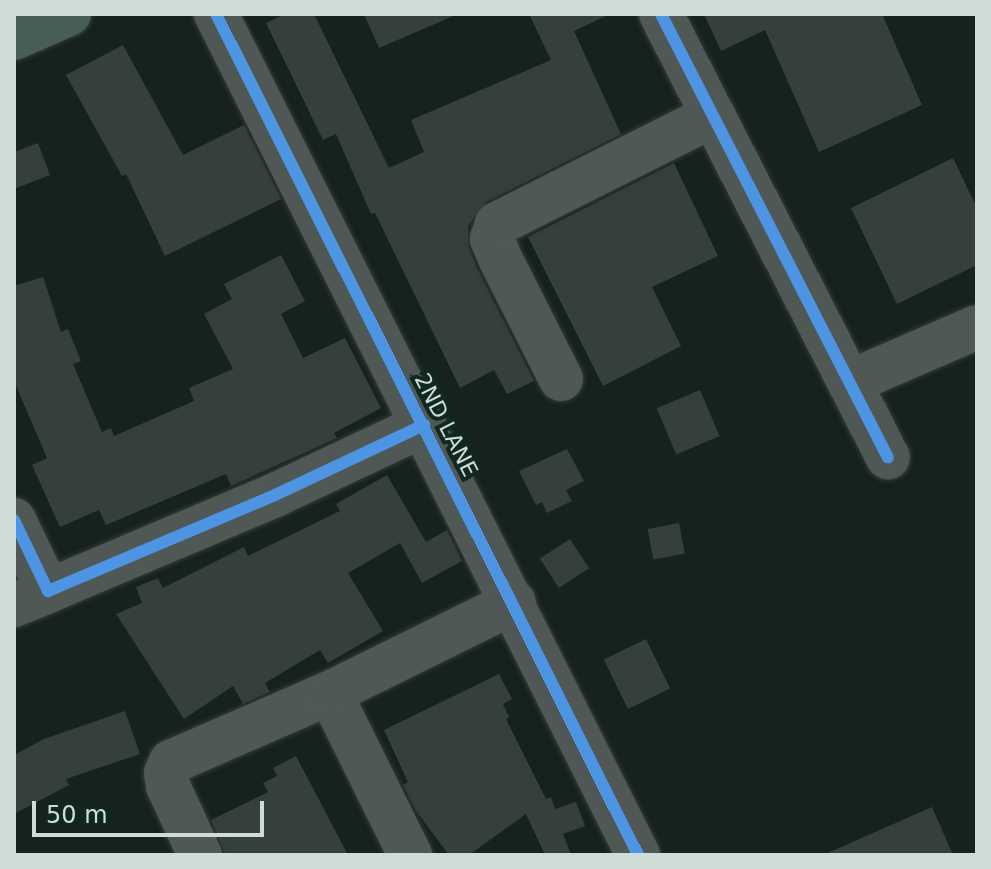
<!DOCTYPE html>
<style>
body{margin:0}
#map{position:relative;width:991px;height:869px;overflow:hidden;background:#16221d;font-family:"DejaVu Sans",sans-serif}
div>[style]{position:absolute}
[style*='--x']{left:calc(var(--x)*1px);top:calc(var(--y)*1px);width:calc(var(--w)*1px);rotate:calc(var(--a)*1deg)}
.building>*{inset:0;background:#35403b;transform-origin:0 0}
.roads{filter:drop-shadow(0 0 2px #343d38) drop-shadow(0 0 2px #343d38)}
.minor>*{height:44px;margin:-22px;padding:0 22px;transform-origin:22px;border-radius:22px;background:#4f5854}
.highway>*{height:44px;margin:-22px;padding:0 22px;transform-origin:22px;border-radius:22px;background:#465e55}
.cycleway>*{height:12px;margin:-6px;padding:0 6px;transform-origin:6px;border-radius:6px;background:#4d94e3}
span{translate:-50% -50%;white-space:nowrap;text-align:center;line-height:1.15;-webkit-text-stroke:8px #10281e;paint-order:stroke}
.street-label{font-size:22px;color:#ceddd5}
.frame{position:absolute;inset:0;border:16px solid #ceddd5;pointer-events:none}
.scale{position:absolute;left:32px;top:801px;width:232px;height:36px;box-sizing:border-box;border:4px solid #ceddd5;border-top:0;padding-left:10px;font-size:24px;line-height:28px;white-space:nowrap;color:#ceddd5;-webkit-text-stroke:6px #10281e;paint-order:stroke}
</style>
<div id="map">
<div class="building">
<i style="clip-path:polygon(285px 14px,314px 14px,389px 168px,424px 152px,411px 120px,551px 60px,529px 14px,610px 14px,574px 31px,621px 134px,486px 202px,468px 226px,469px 248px,477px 268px,534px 381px,507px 394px,494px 370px,460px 388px,375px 213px,371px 214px,336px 134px,323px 140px,266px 23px)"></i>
<i style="clip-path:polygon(364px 14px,458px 14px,379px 48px)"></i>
<i style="clip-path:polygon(704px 14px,882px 14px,922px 105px,819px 152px,765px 30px,721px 51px)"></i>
<i style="clip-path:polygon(123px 45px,183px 155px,244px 125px,281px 199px,165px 256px,126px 174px,122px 176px,66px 75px)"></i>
<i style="clip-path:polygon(38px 143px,50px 175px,14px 189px,14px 152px)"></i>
<i style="clip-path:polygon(953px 158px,977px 208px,977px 265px,897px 304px,851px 208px)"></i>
<i style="clip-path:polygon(674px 163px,718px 256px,652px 287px,681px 346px,603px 386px,528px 237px)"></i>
<i style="clip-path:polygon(281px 255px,305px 301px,281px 314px,303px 358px,345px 338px,381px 408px,334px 433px,337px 438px,231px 486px,226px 474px,106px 525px,99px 510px,60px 527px,32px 465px,47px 458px,14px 381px,14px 286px,43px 277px,61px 332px,68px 329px,81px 361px,73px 364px,102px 432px,111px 428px,114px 436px,194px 401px,189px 388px,233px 369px,204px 314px,232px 299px,224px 284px)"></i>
<i style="left:700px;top:390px;width:50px;height:47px;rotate:67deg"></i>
<i style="clip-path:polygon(567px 449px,584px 481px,566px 490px,572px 501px,547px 513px,542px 502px,536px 505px,519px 471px)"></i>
<i style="clip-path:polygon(387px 475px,426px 542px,447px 530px,462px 561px,422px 583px,400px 543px,348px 573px,383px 631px,328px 663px,320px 650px,265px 683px,270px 692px,243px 704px,233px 686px,184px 719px,116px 614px,142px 603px,136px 587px,158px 578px,163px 588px,244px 547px,248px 556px,340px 511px,336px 504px)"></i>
<i style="left:679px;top:523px;width:31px;height:32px;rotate:79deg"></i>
<i style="left:570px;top:539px;width:35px;height:36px;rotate:57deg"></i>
<i style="left:646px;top:639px;width:55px;height:47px;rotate:64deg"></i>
<i style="clip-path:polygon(499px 674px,512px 699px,503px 704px,509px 717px,506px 719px,546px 799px,551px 797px,555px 809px,576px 802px,585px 826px,563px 834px,571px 855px,545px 855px,526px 814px,469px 855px,449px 855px,416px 811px,403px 785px,408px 782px,384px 730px)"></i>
<i style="clip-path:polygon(125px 711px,140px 754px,66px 779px,69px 785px,14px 814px,14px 755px,44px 739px)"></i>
<i style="clip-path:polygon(296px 756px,348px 855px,225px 855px,211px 820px,268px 792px,263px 783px,277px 776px,273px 768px)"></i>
<i style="clip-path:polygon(932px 807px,953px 855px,823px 855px)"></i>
</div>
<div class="roads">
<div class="minor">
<i style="--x:216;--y:14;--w:941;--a:63.35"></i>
<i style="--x:661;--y:14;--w:498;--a:62.9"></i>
<i style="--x:561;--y:379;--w:136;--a:-116.8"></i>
<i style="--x:500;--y:258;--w:21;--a:-113"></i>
<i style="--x:492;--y:239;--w:16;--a:-72"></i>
<i style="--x:497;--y:224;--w:241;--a:-26.7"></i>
<i style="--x:850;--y:382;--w:138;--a:-23.4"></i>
<i style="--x:14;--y:520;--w:79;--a:64.4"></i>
<i style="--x:48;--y:591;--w:246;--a:-22.9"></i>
<i style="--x:275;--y:495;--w:165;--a:-25.2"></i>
<i style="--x:14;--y:605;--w:37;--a:-22"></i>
<i style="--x:330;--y:693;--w:181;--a:63.7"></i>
<i style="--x:200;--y:855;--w:76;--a:-114.9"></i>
<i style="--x:168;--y:786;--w:13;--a:-99"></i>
<i style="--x:166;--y:773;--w:12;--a:-66"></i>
<i style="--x:171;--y:762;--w:173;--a:-23.5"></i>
<i style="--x:330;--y:693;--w:205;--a:-26.3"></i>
</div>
<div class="highway">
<i style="--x:14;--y:38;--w:60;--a:-23.6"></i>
</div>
</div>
<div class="cycleway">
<i style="--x:216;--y:14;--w:941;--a:63.35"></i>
<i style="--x:661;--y:14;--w:498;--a:62.9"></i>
<i style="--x:14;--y:520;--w:79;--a:64.4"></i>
<i style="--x:48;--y:591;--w:246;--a:-22.9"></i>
<i style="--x:275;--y:495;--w:165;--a:-25.2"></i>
</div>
<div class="street-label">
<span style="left:446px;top:425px;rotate:63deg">2ND LANE</span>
</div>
<div class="frame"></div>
<div class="scale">50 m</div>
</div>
